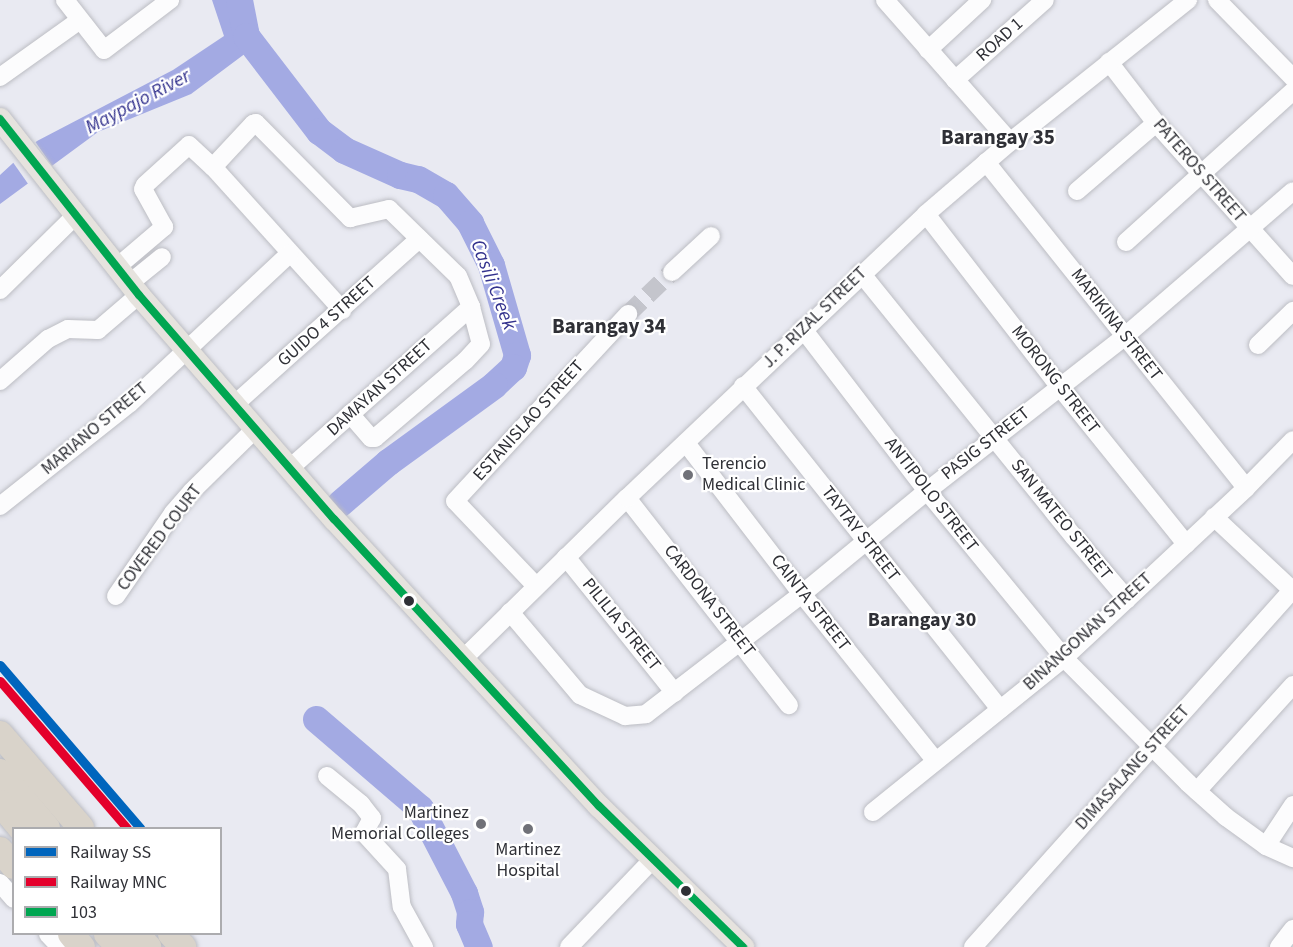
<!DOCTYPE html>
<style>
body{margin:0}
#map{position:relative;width:1293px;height:947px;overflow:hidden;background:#e9eaf2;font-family:"Source Sans 3",sans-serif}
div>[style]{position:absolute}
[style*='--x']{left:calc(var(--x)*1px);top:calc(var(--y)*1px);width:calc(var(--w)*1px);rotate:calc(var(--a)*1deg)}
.water>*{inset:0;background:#a3aae3}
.pier>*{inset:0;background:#e9eaf2;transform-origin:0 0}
.river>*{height:27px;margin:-13.5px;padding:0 13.5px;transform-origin:13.5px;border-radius:13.5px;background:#a3aae3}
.minor-tunnel>*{height:18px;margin-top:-9px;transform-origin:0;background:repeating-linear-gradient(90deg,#c4c5cc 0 18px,transparent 0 27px)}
.roads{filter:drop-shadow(0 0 2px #bcbdc3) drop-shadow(0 0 2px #bcbdc3)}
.minor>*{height:18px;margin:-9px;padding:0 9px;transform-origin:9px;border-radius:9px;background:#fcfcfd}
.major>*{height:22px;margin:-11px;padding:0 11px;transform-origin:11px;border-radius:11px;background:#e6e3de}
.highway>*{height:26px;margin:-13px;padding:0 13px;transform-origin:13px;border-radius:13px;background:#d9d3ca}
.bus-1>*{height:8px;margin:-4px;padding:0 4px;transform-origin:4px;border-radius:4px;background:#00a651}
.rail-1>*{height:9px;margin:-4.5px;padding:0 4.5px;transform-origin:4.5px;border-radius:4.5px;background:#0065bd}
.rail-2>*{height:9px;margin:-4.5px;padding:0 4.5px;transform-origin:4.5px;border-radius:4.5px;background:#e4002b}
.dots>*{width:16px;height:16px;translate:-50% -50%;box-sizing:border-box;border:3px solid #fff;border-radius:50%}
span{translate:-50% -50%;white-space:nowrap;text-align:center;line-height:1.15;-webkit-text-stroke:4.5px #fff;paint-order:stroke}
.street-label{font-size:18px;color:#2f3036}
.poi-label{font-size:18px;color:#2f3036}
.left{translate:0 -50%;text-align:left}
.right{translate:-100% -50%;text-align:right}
.water-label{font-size:20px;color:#34338e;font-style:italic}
.neighbourhood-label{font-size:20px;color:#2f3036;font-weight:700}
.quarter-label{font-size:21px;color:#2f3036;font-weight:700}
.legend{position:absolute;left:12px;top:827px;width:210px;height:108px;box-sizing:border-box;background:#fff;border:2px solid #acacaf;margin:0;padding:8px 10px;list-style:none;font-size:18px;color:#2f3036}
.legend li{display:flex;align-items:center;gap:12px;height:30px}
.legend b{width:30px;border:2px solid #acacaf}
</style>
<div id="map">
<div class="water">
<i style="clip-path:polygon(212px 0,250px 0,262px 41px,191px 94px,98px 132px,0 204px,0 175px,37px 141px,173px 70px,224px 36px)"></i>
</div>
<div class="pier">
<i style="left:34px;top:140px;width:33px;height:30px;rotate:55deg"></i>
</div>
<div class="river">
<i style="--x:239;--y:0;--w:37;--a:79"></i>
<i style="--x:246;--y:36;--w:120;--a:52.5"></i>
<i style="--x:319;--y:131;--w:31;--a:37"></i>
<i style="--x:344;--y:150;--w:61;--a:24.1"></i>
<i style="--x:400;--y:175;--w:18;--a:13"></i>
<i style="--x:418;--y:179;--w:32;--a:30"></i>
<i style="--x:446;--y:195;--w:37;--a:49"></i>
<i style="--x:470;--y:223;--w:47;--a:63.4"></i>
<i style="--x:491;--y:265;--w:94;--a:73.9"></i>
<i style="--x:517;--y:355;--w:13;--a:108"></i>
<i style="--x:513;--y:367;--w:26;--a:137"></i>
<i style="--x:494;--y:385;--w:131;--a:144"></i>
<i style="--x:388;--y:462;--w:63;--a:139.5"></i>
<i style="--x:316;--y:719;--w:137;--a:40.6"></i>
<i style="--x:420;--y:808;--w:96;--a:62.6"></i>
<i style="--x:464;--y:893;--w:20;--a:72"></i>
<i style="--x:470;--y:912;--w:12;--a:95"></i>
<i style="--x:469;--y:924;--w:25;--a:67"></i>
</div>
<div class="minor-tunnel">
<i style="--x:628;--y:314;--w:61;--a:-43.7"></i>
</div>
<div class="roads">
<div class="minor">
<i style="--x:65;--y:0;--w:63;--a:52"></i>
<i style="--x:104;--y:50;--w:83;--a:-37.1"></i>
<i style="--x:885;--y:0;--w:189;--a:48.6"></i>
<i style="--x:1217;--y:0;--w:109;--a:45.7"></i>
<i style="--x:928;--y:50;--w:74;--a:-42.8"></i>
<i style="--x:1109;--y:62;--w:77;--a:52.4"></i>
<i style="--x:1156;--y:123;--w:205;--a:48.2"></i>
<i style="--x:0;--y:77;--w:98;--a:-35.5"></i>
<i style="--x:955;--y:80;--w:120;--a:-41.6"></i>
<i style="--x:986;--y:162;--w:417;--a:51.4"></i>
<i style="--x:213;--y:167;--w:193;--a:47.9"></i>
<i style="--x:1077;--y:191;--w:104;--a:-40.7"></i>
<i style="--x:926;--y:214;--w:217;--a:52.3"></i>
<i style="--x:1059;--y:386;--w:203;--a:51.2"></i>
<i style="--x:1126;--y:242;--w:225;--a:-42.1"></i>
<i style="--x:117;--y:267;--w:62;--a:-40.4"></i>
<i style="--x:164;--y:227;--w:43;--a:-118.9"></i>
<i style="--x:143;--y:189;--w:4;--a:-63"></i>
<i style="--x:145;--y:185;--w:59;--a:-42.3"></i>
<i style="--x:189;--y:145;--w:33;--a:43"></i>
<i style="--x:213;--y:167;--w:59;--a:-47.1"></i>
<i style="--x:253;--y:124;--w:3;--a:-18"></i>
<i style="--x:256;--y:123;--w:134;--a:45.3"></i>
<i style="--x:350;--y:218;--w:40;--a:-13"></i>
<i style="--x:389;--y:209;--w:96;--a:44.2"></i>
<i style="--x:458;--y:276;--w:34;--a:67"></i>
<i style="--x:471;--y:307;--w:38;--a:75"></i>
<i style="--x:481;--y:344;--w:23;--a:133"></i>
<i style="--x:465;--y:361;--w:118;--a:139.5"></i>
<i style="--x:375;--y:438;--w:4;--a:180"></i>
<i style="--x:371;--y:438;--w:32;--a:-131"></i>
<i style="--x:672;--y:272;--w:53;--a:-42.7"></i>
<i style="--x:861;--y:273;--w:339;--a:51.1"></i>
<i style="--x:1074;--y:537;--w:82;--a:49.5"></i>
<i style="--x:130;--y:283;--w:41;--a:-39.1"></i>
<i style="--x:0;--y:290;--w:105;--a:-44.6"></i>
<i style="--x:803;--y:329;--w:204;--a:52.6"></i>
<i style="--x:927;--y:491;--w:216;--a:50.6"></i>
<i style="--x:1064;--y:658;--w:176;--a:45.2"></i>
<i style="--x:1188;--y:783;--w:51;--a:41.8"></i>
<i style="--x:1226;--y:817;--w:49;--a:35.9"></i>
<i style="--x:1266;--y:846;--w:30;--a:24"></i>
<i style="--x:1258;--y:345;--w:49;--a:-44.2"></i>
<i style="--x:0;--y:381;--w:64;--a:-41.2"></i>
<i style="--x:48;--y:339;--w:22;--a:-27"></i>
<i style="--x:68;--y:329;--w:30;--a:2"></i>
<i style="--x:98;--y:330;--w:54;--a:-40.5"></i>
<i style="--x:743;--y:386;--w:413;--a:51.5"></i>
<i style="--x:234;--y:405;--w:249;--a:-41.9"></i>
<i style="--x:686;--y:443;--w:190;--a:52.5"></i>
<i style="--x:802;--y:594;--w:214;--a:51.3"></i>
<i style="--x:289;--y:469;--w:244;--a:-41.7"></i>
<i style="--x:627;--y:498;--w:263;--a:52"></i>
<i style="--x:0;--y:506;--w:166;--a:-38.4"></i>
<i style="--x:130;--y:403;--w:218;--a:-43.1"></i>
<i style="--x:1214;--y:517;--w:108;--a:43.1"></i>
<i style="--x:566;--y:557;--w:174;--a:51.3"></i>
<i style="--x:536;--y:586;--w:117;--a:-133.6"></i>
<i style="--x:455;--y:501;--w:255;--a:-47.2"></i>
<i style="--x:116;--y:596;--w:101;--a:-55.5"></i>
<i style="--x:173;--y:513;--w:29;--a:-49"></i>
<i style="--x:192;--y:491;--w:88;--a:-44.5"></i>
<i style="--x:510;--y:612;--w:109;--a:49.9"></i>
<i style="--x:580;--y:695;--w:50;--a:25"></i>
<i style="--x:625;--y:716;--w:21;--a:-5"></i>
<i style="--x:646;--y:714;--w:197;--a:-37.6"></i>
<i style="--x:802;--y:594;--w:162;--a:-39.5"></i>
<i style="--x:927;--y:491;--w:250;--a:-38"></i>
<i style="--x:1124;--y:337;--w:223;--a:-40.8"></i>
<i style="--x:463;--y:659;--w:230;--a:-44.5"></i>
<i style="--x:627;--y:498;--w:412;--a:-43.5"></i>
<i style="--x:926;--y:214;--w:111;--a:-40.6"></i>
<i style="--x:1010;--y:142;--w:228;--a:-38.6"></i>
<i style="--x:327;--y:776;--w:44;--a:39.5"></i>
<i style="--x:361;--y:804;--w:18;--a:52"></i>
<i style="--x:372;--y:818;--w:17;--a:118"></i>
<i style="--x:364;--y:833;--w:49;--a:47.5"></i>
<i style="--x:397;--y:869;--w:38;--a:83"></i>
<i style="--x:402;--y:907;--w:46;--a:61.2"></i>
<i style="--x:1197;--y:791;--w:143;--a:-47.8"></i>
<i style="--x:873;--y:812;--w:245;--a:-38.9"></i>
<i style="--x:1064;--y:658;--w:249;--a:-43"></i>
<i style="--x:1246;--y:488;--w:67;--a:-45.6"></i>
<i style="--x:1266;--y:846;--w:49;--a:-56.6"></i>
<i style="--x:0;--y:883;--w:21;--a:49"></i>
<i style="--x:48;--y:934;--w:18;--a:47"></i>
<i style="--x:569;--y:947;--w:122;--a:-46.3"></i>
<i style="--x:973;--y:947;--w:480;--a:-48.2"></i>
<i style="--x:1279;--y:947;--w:23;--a:-52"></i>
</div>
<div class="major">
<i style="--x:0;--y:119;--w:224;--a:51.7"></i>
<i style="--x:139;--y:295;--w:297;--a:49"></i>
<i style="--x:334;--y:519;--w:391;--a:47.3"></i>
<i style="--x:599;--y:806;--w:202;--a:44.4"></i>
</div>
<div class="highway">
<i style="--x:0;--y:734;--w:124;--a:49.2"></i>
<i style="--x:0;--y:772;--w:73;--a:50"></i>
<i style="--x:0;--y:803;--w:33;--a:50"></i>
<i style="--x:0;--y:850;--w:21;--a:49"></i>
<i style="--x:71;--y:934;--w:17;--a:50"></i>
<i style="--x:107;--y:934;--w:18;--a:47"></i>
<i style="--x:136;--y:934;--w:18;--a:47"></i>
<i style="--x:171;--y:934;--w:18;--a:47"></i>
</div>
</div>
<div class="bus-1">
<i style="--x:0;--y:119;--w:224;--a:51.7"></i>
<i style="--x:139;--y:295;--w:297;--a:49"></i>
<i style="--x:334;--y:519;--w:391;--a:47.3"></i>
<i style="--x:599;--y:806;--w:202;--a:44.4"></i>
</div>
<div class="rail-1">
<i style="--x:0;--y:665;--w:215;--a:49.3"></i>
</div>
<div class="rail-2">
<i style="--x:0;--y:681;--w:194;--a:49.2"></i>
</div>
<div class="dots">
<i style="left:688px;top:475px;background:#707178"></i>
<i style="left:409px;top:601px;background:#2f3036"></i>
<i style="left:481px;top:824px;background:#707178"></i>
<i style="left:528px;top:829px;background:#707178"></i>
<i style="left:686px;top:891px;background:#2f3036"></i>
</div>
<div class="street-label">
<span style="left:1000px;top:40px;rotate:-42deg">ROAD 1</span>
<span style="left:1199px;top:171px;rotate:49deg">PATEROS STREET</span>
<span style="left:815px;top:318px;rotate:-44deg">J. P. RIZAL STREET</span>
<span style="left:327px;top:322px;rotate:-42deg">GUIDO 4 STREET</span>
<span style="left:1116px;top:325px;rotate:52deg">MARIKINA STREET</span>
<span style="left:1055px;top:380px;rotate:52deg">MORONG STREET</span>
<span style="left:380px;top:388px;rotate:-42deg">DAMAYAN STREET</span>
<span style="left:529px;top:421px;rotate:-48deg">ESTANISLAO STREET</span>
<span style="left:95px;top:429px;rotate:-40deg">MARIANO STREET</span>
<span style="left:986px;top:444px;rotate:-38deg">PASIG STREET</span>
<span style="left:931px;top:495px;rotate:52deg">ANTIPOLO STREET</span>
<span style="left:1061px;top:520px;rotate:51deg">SAN MATEO STREET</span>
<span style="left:860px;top:534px;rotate:52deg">TAYTAY STREET</span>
<span style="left:160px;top:538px;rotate:-53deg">COVERED COURT</span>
<span style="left:709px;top:601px;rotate:52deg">CARDONA STREET</span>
<span style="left:810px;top:603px;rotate:52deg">CAINTA STREET</span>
<span style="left:621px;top:625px;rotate:51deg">PILILIA STREET</span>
<span style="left:1088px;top:632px;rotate:-42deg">BINANGONAN STREET</span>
<span style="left:1133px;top:768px;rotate:-48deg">DIMASALANG STREET</span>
</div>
<div class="poi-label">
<span class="left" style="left:702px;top:475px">Terencio<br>Medical Clinic</span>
<span class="right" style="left:469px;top:824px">Martinez<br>Memorial Colleges</span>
<span style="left:528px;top:861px">Martinez<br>Hospital</span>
</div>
<div class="water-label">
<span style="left:138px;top:102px;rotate:-28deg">Maypajo River</span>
<span style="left:493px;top:285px;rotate:69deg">Casili Creek</span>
</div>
<div class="neighbourhood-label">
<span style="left:922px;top:620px">Barangay 30</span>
</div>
<div class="quarter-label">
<span style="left:998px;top:137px">Barangay 35</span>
<span style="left:609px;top:326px">Barangay 34</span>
</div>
<ul class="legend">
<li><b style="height:8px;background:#0065bd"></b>Railway SS</li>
<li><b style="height:8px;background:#e4002b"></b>Railway MNC</li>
<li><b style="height:8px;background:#00a651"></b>103</li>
</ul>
</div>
